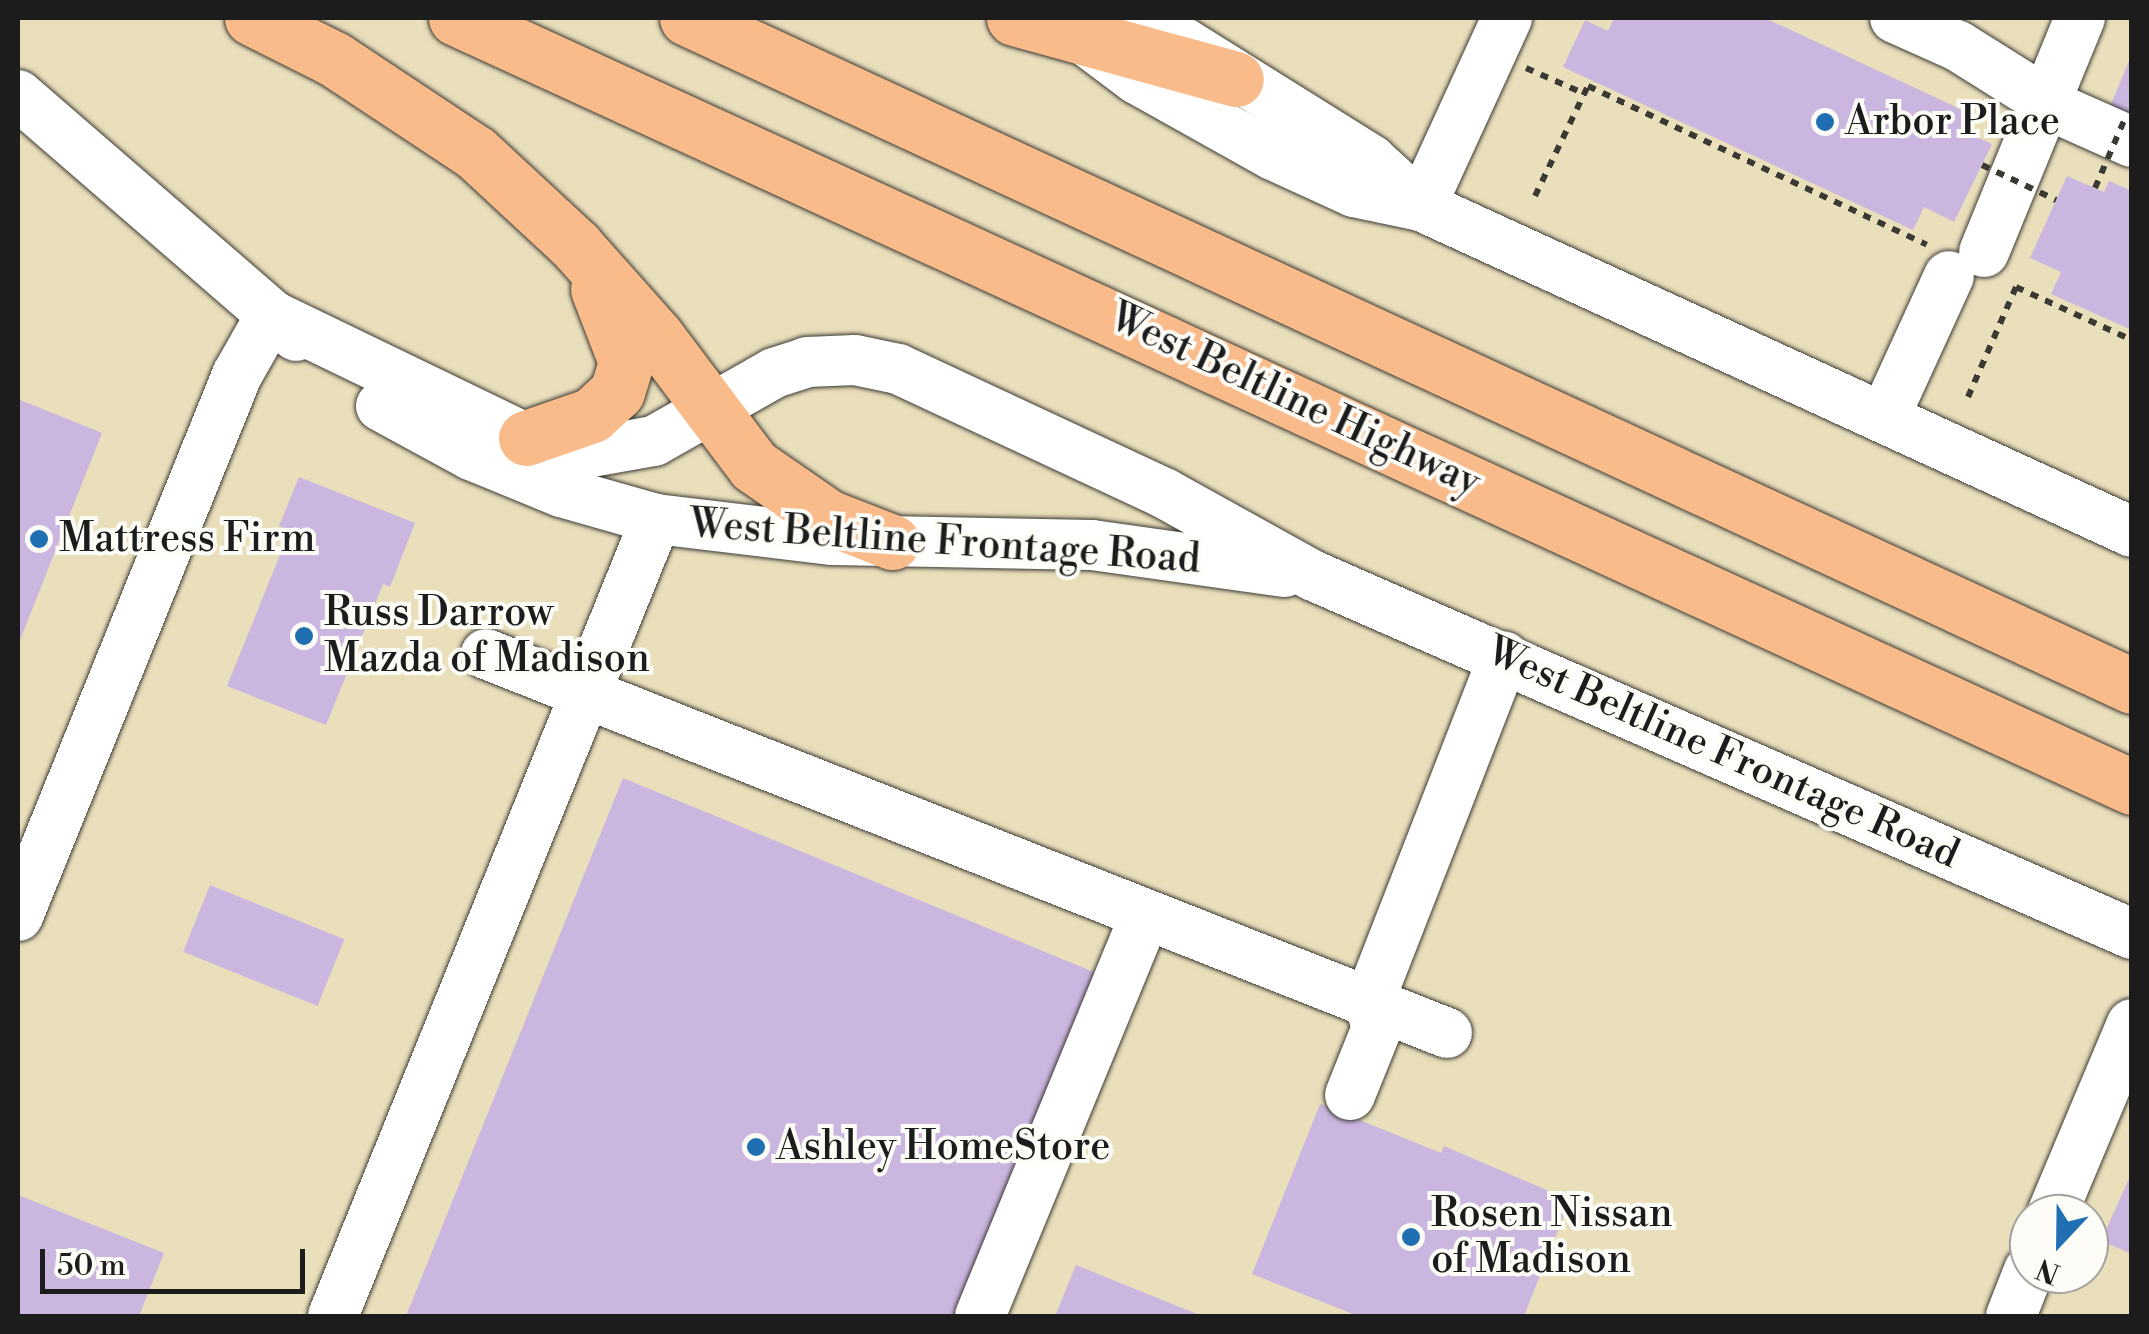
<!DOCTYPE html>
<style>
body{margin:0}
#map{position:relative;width:2149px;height:1334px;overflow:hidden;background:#eadfbb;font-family:"Libre Bodoni",serif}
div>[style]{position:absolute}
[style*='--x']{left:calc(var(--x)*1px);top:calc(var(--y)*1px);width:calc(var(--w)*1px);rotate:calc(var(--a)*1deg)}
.building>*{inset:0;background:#cbb6e0;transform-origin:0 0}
.path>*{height:6px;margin-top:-3px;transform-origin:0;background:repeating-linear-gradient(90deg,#3b3934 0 8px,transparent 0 16px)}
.roads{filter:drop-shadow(0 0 2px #3b3934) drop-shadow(0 0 2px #3b3934)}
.minor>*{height:50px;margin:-25px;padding:0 25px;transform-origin:25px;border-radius:25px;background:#fff}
.highway>*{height:55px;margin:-27.5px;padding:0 27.5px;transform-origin:27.5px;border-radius:27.5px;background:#fabb8b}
.path-bridge>*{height:6px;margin-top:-3px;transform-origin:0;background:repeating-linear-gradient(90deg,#3b3934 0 8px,transparent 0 16px)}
.dots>*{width:28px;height:28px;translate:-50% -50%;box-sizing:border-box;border:5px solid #fdfcf7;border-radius:50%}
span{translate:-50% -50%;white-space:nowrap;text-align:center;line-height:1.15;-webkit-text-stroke:8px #fdfcf7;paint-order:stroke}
.poi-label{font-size:40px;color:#1c1c1c}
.left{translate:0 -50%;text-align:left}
.street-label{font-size:40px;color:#1c1c1c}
.frame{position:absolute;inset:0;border:20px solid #1c1c1c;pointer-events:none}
.north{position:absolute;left:2009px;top:1194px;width:100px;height:100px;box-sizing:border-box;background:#fdfcf7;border:2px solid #a3a29f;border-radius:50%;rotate:202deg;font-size:28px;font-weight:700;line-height:40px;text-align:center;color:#1c1c1c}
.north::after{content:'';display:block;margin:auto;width:35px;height:45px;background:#1f6fb2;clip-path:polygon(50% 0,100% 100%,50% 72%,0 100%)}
.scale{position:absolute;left:40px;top:1249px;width:265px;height:45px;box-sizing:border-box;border:5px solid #1c1c1c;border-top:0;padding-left:12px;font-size:30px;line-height:35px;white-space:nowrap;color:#1c1c1c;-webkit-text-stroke:8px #fdfcf7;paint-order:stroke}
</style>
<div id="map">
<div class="building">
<i style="clip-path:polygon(1614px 18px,1765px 18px,1971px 114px,1963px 131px,1992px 144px,1954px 222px,1924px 207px,1913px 230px,1563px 67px,1585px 20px,1608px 31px)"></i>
<i style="clip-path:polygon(2132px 54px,2132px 118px,2109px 109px)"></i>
<i style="clip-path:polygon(2067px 176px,2104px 192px,2109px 181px,2132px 191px,2132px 330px,2051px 294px,2061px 272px,2030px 258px)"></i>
<i style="clip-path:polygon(18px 399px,102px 433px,18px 645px)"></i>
<i style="clip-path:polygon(299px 477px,415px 523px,390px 587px,383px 584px,326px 725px,227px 686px,290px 530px,279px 526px)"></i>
<i style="clip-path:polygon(623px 778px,1106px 977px,968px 1316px,406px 1316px)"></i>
<i style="left:210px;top:885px;width:145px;height:72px;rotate:22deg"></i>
<i style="clip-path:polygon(1320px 1104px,1441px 1153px,1444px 1146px,1570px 1200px,1524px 1316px,1358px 1316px,1252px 1274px)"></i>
<i style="clip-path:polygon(2132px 1172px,2132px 1254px,2101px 1241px)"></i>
<i style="clip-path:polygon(18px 1195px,164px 1253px,139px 1316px,18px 1316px)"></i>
<i style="clip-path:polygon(1076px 1265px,1202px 1316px,1055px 1316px)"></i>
</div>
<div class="path">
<i style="--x:1526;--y:68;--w:64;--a:23.8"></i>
<i style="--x:1535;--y:196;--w:122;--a:-64.3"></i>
<i style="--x:1588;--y:86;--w:374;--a:25.1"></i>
<i style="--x:1968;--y:397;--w:120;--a:-66.4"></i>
<i style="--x:2016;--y:287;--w:128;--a:24.6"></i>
</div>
<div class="roads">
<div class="minor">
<i style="--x:1144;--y:18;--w:268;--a:32"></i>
<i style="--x:1371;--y:160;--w:67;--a:42.6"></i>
<i style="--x:1895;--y:18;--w:69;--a:24"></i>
<i style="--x:1958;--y:46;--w:120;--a:32.1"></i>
<i style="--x:2060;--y:110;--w:79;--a:24"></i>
<i style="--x:1089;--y:43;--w:60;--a:36.9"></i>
<i style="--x:1137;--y:79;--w:156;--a:29.2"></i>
<i style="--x:1273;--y:155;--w:89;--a:24.6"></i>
<i style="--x:1354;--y:192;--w:68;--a:11.8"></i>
<i style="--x:1421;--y:206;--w:782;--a:24.63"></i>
<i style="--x:18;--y:95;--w:368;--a:40.9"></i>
<i style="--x:1421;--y:206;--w:207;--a:-65.4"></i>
<i style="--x:1984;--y:252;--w:253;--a:-67.7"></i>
<i style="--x:271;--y:315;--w:283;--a:25.8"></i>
<i style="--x:526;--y:438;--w:67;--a:12"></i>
<i style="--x:592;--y:452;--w:63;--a:-10.1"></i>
<i style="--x:654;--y:441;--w:138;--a:-29.5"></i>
<i style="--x:774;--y:373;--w:35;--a:-18"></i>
<i style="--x:807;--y:362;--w:48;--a:-2.4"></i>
<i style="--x:855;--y:360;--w:44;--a:11.8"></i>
<i style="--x:898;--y:369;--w:293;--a:25"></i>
<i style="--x:1164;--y:493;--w:171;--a:29"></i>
<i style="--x:1314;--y:576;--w:893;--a:23.64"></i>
<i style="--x:381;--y:406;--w:102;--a:28.6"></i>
<i style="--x:471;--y:455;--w:97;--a:22.3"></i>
<i style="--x:561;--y:492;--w:99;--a:15.9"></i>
<i style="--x:656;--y:519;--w:178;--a:6.8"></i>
<i style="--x:833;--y:540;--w:259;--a:1.1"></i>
<i style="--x:1092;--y:545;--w:194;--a:8"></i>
<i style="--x:1884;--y:418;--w:156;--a:-65.4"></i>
<i style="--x:486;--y:654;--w:1033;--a:21.52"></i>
<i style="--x:18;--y:916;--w:584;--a:-67.96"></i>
<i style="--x:237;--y:375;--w:69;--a:-60.5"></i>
<i style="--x:1350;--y:1095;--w:72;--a:-68.1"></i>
<i style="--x:1377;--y:1028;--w:27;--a:-107"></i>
<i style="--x:1369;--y:1002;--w:371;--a:-68.7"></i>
<i style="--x:2052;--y:1214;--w:206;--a:-67.2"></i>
<i style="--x:333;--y:1316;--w:860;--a:-67.94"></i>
<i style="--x:980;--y:1316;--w:434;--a:-67.6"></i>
<i style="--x:2011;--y:1316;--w:49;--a:-68.6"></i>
</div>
<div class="highway">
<i style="--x:252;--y:18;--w:92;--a:26.6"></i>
<i style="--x:334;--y:59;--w:170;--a:33.5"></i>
<i style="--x:476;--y:153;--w:137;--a:42.9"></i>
<i style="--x:576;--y:246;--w:120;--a:48.4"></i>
<i style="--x:656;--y:336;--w:163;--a:53"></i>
<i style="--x:754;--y:466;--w:90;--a:34.6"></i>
<i style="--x:828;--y:517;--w:69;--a:21.3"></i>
<i style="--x:456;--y:18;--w:1844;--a:24.65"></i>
<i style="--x:687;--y:18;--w:1592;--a:24.81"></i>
<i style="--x:1014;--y:18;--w:230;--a:15.4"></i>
<i style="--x:526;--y:438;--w:70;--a:-19.2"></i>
<i style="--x:592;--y:415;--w:34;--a:-43"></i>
<i style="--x:617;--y:392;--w:31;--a:-73"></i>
<i style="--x:626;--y:362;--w:78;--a:-111"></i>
</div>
</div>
<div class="path-bridge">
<i style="--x:1982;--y:165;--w:82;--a:25.3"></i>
<i style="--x:2095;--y:188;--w:78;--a:-66.7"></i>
</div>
<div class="dots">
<i style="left:1825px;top:122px;background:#1f6fb2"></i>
<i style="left:39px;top:539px;background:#1f6fb2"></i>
<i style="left:304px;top:636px;background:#1f6fb2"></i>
<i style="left:756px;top:1147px;background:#1f6fb2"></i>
<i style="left:1411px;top:1237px;background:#1f6fb2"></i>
</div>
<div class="poi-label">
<span class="left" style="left:1845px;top:122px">Arbor Place</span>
<span class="left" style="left:59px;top:539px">Mattress Firm</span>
<span class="left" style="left:324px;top:636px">Russ Darrow<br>Mazda of Madison</span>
<span class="left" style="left:776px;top:1147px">Ashley HomeStore</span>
<span class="left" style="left:1431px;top:1237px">Rosen Nissan<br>of Madison</span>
</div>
<div class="street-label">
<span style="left:1295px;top:400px;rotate:25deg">West Beltline Highway</span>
<span style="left:945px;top:542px;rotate:4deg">West Beltline Frontage Road</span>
<span style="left:1723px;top:753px;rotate:24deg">West Beltline Frontage Road</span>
</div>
<div class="frame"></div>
<div class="north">N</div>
<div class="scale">50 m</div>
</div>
